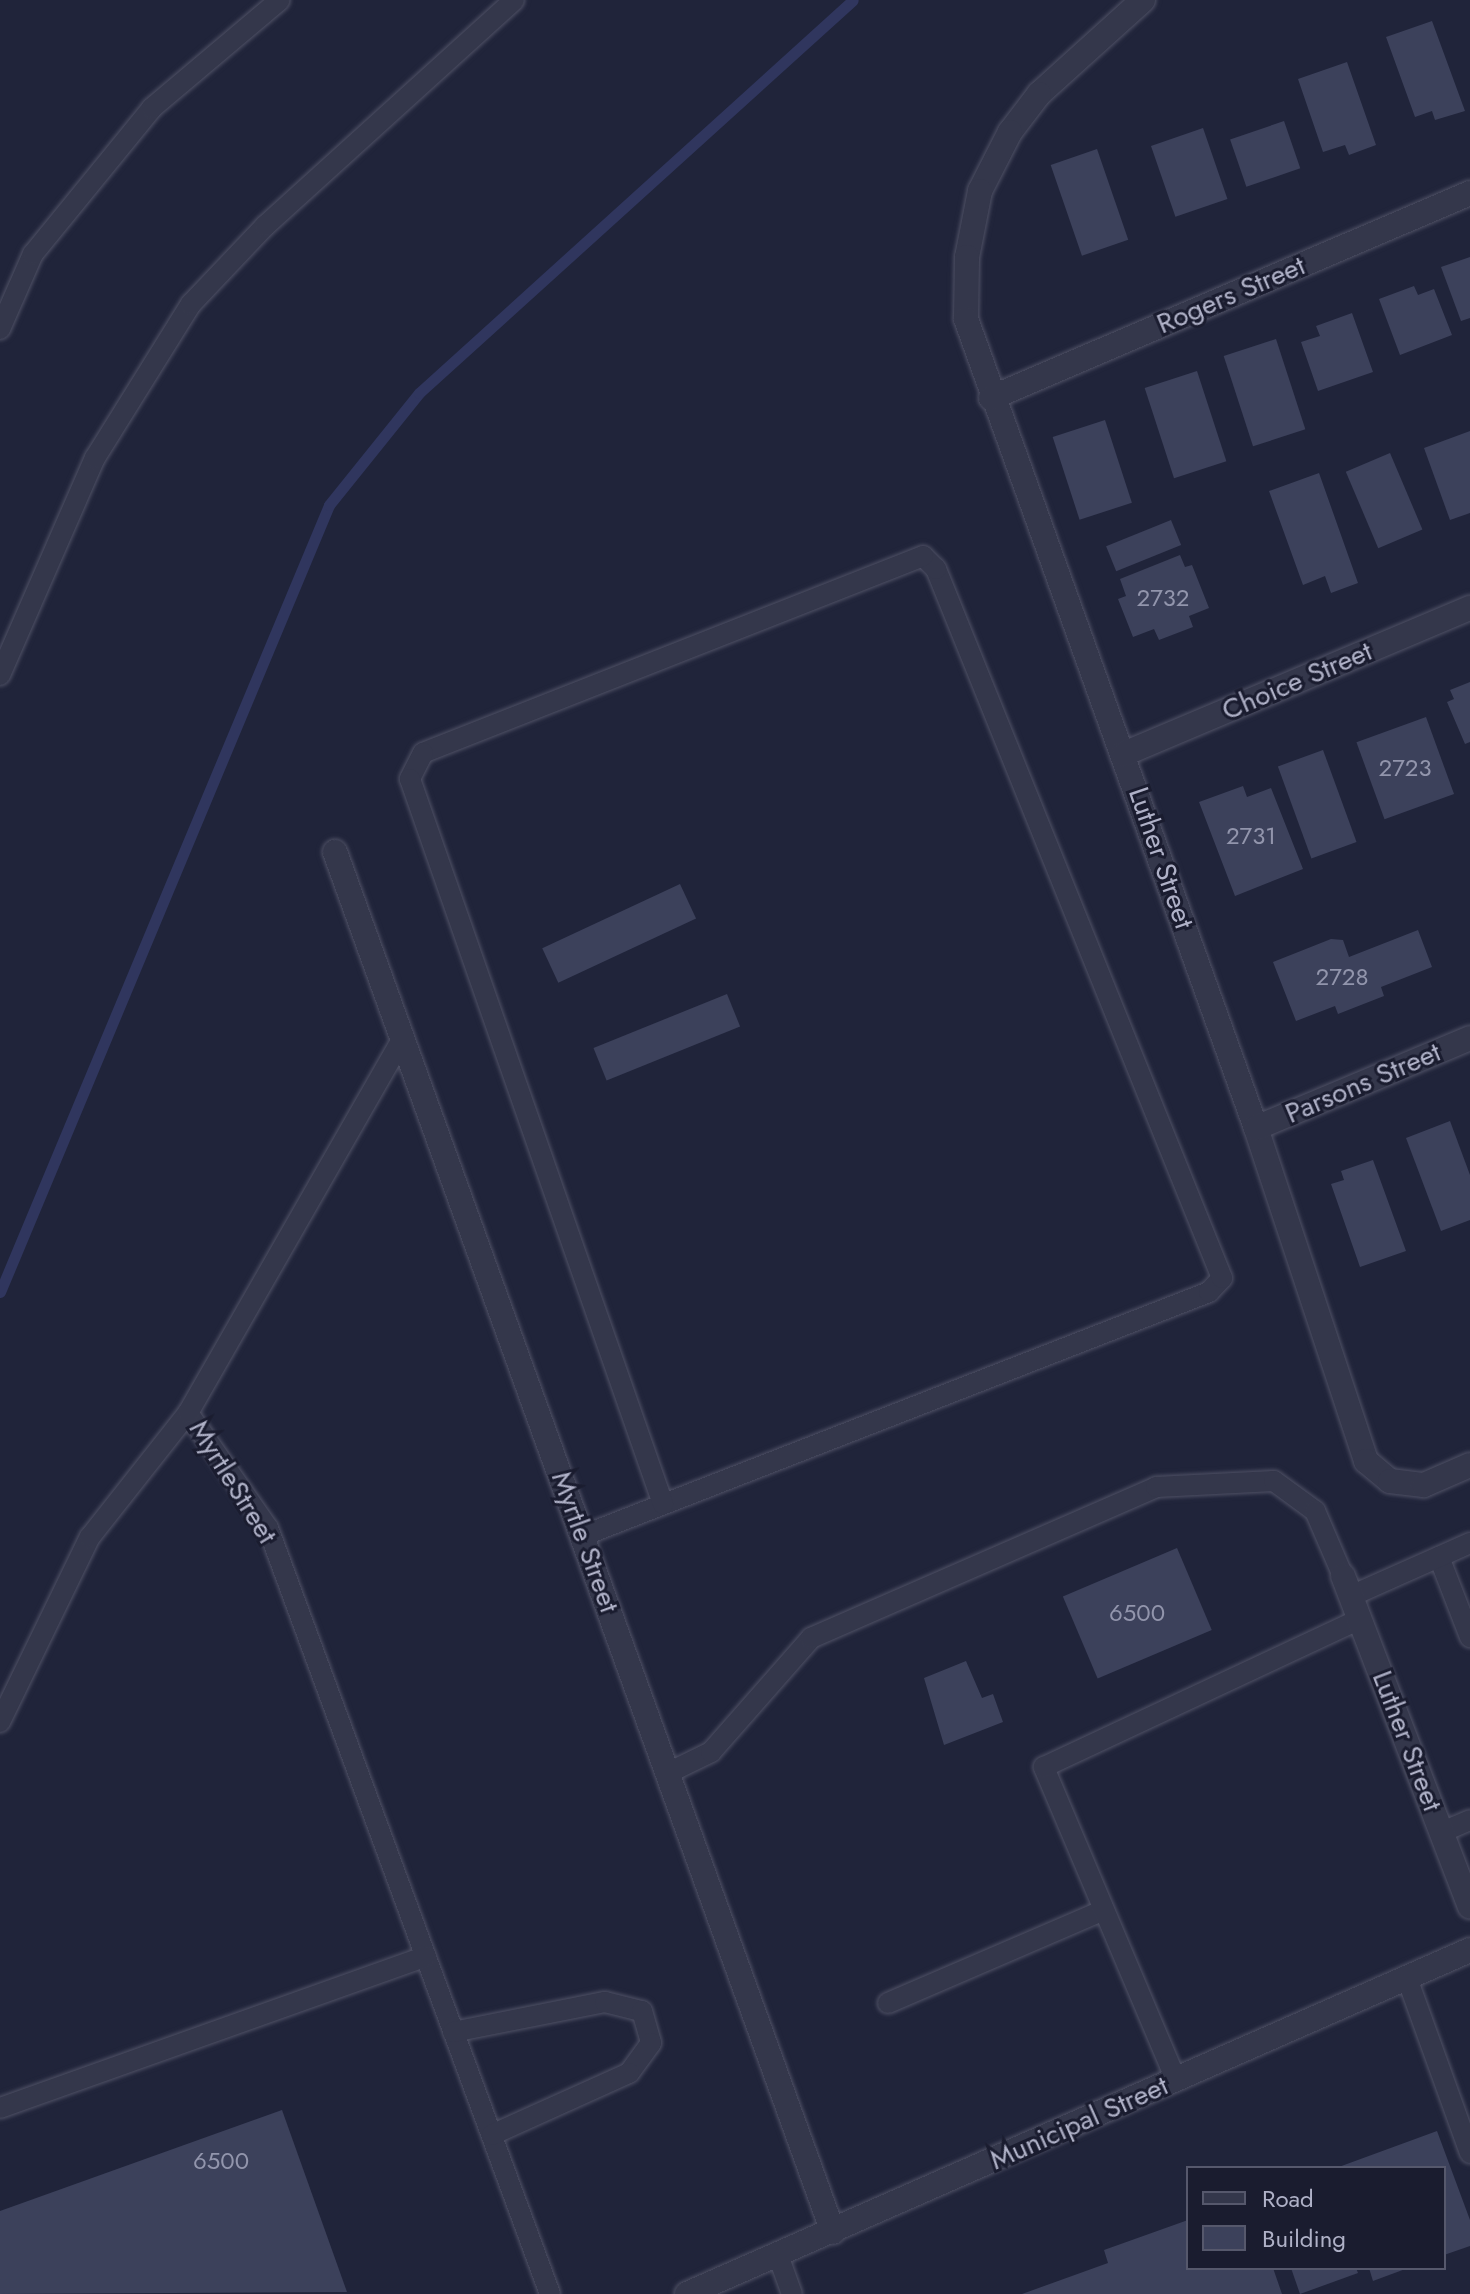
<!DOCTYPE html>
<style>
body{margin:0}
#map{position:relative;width:1470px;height:2294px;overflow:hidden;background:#20243a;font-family:Jost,sans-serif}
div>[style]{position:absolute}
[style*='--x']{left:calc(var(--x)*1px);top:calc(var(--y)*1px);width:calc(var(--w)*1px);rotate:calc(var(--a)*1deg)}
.stream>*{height:11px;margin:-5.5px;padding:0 5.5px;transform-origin:5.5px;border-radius:5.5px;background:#30365e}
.building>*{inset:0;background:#3c415b;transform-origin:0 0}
.roads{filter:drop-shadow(0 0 2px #4f5165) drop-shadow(0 0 2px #4f5165)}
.service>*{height:20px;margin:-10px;padding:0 10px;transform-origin:10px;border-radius:10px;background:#34374b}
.minor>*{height:24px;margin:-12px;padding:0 12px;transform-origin:12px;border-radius:12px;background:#34374b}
span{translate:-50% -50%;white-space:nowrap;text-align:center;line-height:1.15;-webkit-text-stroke:6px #1a1c2f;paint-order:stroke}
.number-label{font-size:24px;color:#9295ac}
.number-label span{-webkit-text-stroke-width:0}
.street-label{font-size:28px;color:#afb1c7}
.legend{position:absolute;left:1186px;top:2166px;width:260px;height:104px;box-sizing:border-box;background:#1a1c2f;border:2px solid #56586c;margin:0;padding:10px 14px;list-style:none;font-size:24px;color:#afb1c7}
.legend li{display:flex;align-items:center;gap:16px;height:40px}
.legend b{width:40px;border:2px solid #56586c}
</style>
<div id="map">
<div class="stream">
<i style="--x:0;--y:1292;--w:853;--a:-67.31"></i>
<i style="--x:329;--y:505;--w:144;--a:-51.2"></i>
<i style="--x:419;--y:393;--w:585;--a:-42.16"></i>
</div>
<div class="building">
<i style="clip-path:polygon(1432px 21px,1465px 111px,1435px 120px,1432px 111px,1415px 117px,1386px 37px)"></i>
<i style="clip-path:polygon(1347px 62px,1376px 145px,1349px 155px,1345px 145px,1323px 152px,1298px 79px)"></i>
<i style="left:1284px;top:121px;width:50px;height:57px;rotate:71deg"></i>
<i style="left:1203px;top:128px;width:75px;height:55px;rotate:71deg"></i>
<i style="left:1097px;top:149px;width:96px;height:49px;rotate:71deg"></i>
<i style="clip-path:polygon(1470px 257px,1470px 318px,1461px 321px,1441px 267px)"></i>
<i style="clip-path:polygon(1414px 286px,1418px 295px,1434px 289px,1452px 335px,1400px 355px,1379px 299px)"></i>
<i style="clip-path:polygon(1352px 313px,1373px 372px,1318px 391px,1301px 342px,1320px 336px,1316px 326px)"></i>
<i style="left:1276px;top:339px;width:95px;height:55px;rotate:72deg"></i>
<i style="left:1197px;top:371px;width:95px;height:55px;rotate:72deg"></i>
<i style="left:1105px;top:420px;width:87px;height:55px;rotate:72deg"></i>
<i style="clip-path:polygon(1470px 431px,1470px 513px,1450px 520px,1424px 448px)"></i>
<i style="left:1390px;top:453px;width:83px;height:48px;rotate:67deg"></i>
<i style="clip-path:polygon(1319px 473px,1358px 583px,1331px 593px,1325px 576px,1303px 585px,1269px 491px)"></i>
<i style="left:1171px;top:520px;width:27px;height:70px;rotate:68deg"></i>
<i style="clip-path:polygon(1180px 555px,1185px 567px,1192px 565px,1209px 608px,1189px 616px,1193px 627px,1159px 640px,1154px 629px,1133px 637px,1118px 599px,1126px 596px,1120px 579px)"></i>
<i style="clip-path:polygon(1470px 682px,1470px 742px,1465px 744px,1447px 702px,1454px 699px,1450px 690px)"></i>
<i style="left:1426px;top:717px;width:82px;height:74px;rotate:70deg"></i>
<i style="left:1323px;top:750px;width:98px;height:48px;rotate:70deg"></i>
<i style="clip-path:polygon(1243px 786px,1247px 797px,1271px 788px,1303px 869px,1235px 896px,1199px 802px)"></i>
<i style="left:680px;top:884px;width:38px;height:152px;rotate:65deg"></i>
<i style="clip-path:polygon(1418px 930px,1432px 967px,1381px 987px,1384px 996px,1338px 1014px,1335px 1006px,1296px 1021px,1273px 962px,1331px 939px,1343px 940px,1349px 957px)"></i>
<i style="left:727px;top:994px;width:35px;height:144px;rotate:68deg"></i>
<i style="clip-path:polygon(1450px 1121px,1470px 1175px,1470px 1220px,1441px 1231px,1406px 1138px)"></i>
<i style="clip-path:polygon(1373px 1160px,1406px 1251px,1360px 1267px,1331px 1184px,1344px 1180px,1341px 1171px)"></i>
<i style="left:1177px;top:1548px;width:89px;height:124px;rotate:67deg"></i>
<i style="clip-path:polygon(966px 1661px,982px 1698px,993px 1694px,1003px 1722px,944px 1745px,924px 1678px)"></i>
<i style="clip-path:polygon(282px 2110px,347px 2292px,0 2294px,0 2211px)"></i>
<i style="clip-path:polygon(1437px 2131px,1470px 2220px,1470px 2246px,1444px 2255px,1444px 2168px,1336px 2168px)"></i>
<i style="clip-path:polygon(1188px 2220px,1188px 2268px,1273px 2268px,1282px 2294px,1022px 2294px,1108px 2263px,1104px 2250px)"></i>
<i style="clip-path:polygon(1291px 2268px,1356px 2268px,1358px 2273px,1300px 2294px)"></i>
<i style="clip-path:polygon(1369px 2268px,1408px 2268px,1373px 2281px)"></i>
</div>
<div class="roads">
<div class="service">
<i style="--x:0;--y:329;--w:82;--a:-66.3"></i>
<i style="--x:33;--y:254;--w:188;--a:-50.8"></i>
<i style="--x:152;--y:108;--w:167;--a:-40.2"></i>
<i style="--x:0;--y:675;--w:237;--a:-66.4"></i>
<i style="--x:95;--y:458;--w:181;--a:-58.1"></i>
<i style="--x:191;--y:304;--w:108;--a:-46.5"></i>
<i style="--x:265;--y:226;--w:336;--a:-42.2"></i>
<i style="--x:188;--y:1413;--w:140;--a:55.2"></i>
<i style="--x:268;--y:1528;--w:816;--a:69.79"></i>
<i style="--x:582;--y:1536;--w:673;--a:-21.26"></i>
<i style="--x:1209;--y:1292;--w:19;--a:-47"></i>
<i style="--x:1222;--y:1278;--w:765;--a:-111.97"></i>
<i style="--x:936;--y:569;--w:18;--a:-135"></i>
<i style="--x:923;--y:556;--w:537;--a:158.5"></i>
<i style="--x:423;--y:753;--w:29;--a:117"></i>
<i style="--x:410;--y:779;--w:768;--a:70.76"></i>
<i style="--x:1439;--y:1557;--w:86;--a:68.8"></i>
<i style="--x:1351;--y:1596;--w:130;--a:-24"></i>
<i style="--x:0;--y:1722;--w:206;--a:-64.1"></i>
<i style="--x:90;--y:1537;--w:158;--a:-51.7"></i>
<i style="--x:188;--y:1413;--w:432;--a:-60.2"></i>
<i style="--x:668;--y:1773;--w:48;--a:-26"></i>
<i style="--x:711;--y:1752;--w:152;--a:-48.7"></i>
<i style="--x:811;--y:1638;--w:377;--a:-23.6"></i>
<i style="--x:1156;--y:1487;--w:118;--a:-2.9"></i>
<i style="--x:1274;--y:1481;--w:51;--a:36.2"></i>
<i style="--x:1315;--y:1511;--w:71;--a:66.7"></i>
<i style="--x:1442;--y:1832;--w:30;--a:-23"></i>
<i style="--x:1407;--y:1978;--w:186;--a:70.2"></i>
<i style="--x:888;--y:2003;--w:235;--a:-23.3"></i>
<i style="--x:453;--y:2032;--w:155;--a:-11.2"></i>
<i style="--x:605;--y:2002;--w:38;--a:14"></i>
<i style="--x:642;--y:2011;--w:33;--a:74"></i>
<i style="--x:651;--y:2043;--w:37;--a:126"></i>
<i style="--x:629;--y:2073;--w:150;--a:155.7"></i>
<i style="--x:1176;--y:2080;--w:340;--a:-112.9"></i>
<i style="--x:1044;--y:1767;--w:349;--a:-25.1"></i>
<i style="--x:0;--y:2108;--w:452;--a:-19.6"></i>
<i style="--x:778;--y:2255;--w:41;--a:70.3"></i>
</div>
<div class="minor">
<i style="--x:1143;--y:0;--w:140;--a:137.9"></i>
<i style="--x:1039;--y:94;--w:48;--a:127.3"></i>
<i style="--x:1010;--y:132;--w:66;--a:117"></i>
<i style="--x:980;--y:191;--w:67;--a:101.1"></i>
<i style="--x:967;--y:257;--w:62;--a:90.9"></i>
<i style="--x:966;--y:319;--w:859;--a:70.28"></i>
<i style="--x:1256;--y:1128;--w:351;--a:71.7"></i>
<i style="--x:1366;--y:1461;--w:31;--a:40"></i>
<i style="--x:1390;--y:1481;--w:34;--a:7"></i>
<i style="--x:1424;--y:1485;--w:50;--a:-23.5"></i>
<i style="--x:991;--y:398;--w:521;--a:-23.17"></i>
<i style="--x:1124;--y:754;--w:376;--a:-22.9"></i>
<i style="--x:335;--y:852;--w:1467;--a:70.16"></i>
<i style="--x:1256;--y:1128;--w:232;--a:-22.8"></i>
<i style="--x:1343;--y:1576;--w:354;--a:69"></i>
<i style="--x:687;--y:2294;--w:855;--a:-23.72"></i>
</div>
</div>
<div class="number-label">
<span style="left:1163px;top:598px">2732</span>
<span style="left:1405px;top:768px">2723</span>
<span style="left:1251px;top:836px">2731</span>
<span style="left:1342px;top:977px">2728</span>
<span style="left:1137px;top:1613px">6500</span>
<span style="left:221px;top:2161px">6500</span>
</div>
<div class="street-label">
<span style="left:1231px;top:295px;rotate:-23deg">Rogers Street</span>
<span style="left:1297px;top:681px;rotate:-23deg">Choice Street</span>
<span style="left:1161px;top:858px;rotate:71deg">Luther Street</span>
<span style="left:1363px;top:1083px;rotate:-23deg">Parsons Street</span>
<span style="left:233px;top:1482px;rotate:58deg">MyrtleStreet</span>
<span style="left:585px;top:1542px;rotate:70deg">Myrtle Street</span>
<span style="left:1407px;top:1741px;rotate:69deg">Luther Street</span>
<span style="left:1079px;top:2123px;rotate:-24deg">Municipal Street</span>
</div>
<ul class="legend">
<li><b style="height:10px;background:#34374b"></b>Road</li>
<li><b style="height:22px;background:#3c415b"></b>Building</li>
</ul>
</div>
